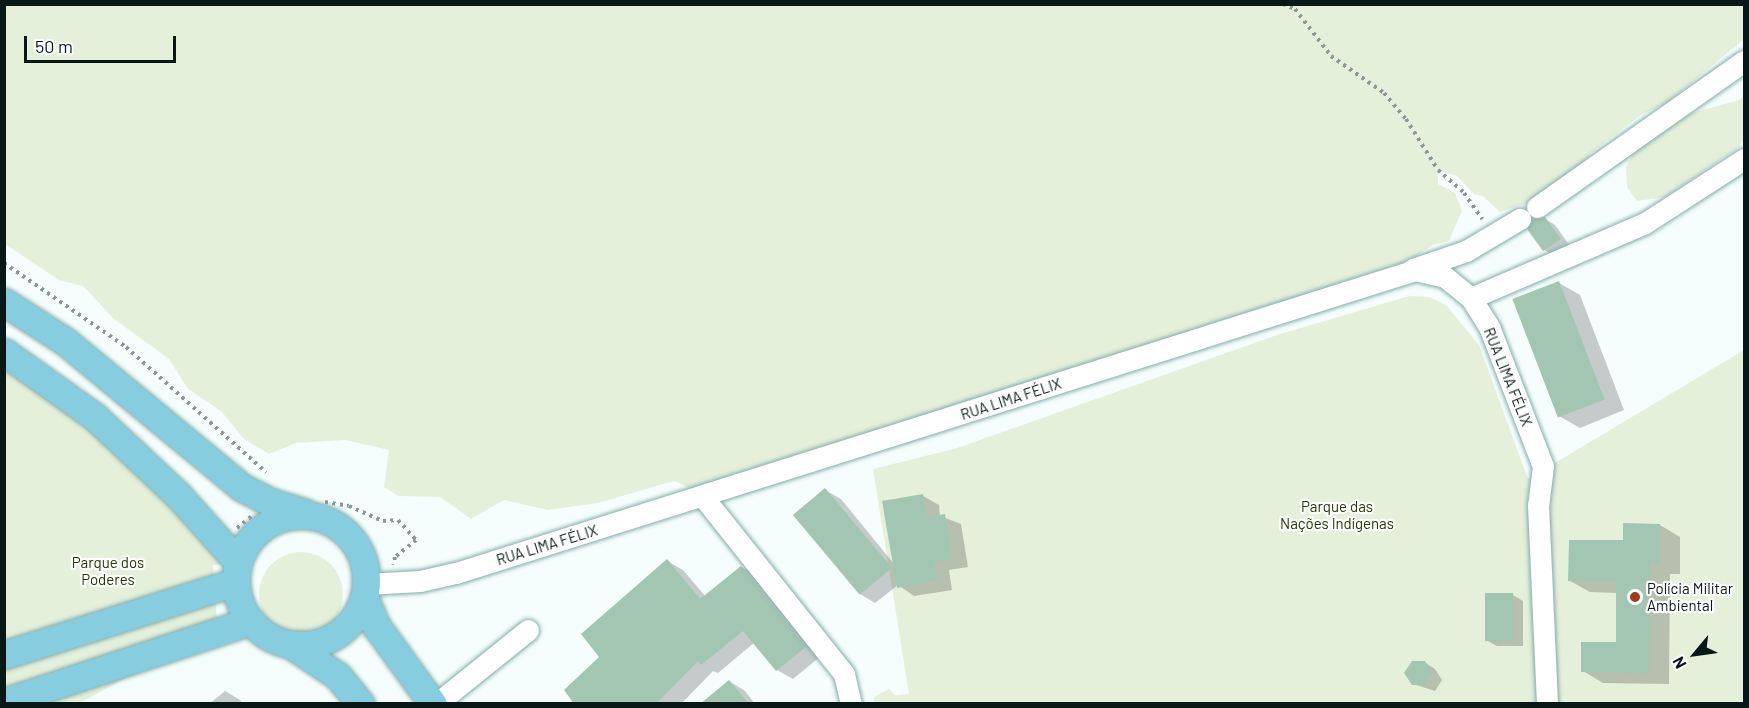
<!DOCTYPE html>
<meta charset="utf-8">
<style>
body{margin:0}
#map{position:relative;width:1749px;height:708px;overflow:hidden;background:#f5fefd;font-family:Barlow,sans-serif}
div>[style]{position:absolute}
[style*='--x']{left:calc(var(--x)*1px);top:calc(var(--y)*1px);width:calc(var(--w)*1px);rotate:calc(var(--a)*1deg)}
.green>*{inset:0;background:#e5f0db}
.round{border-radius:50%}
.shadow>*{inset:0;background:#0003}
.building>*{inset:0;background:#a2c6b1;transform-origin:0 0}
.path>*{height:4px;margin-top:-2px;transform-origin:0;background:repeating-linear-gradient(90deg,#8b9897 0 3px,transparent 0 7.5px)}
.roads{filter:drop-shadow(0 0 2px #83aca9) drop-shadow(0 0 2px #83aca9)}
.minor>*{height:21px;margin:-10.5px;padding:0 10.5px;transform-origin:10.5px;border-radius:10.5px;background:#fff}
.major>*{height:27px;margin:-13.5px;padding:0 13.5px;transform-origin:13.5px;border-radius:13.5px;background:#86cde0}
.major>.ring{margin:-13.5px;padding:0;box-sizing:content-box;background:none;border:27px solid #86cde0;border-radius:50%}
.dots>*{width:16px;height:16px;translate:-50% -50%;box-sizing:border-box;border:3px solid #fff;border-radius:50%}
span{translate:-50% -50%;white-space:nowrap;text-align:center;line-height:1.15;-webkit-text-stroke:4.5px #fff;paint-order:stroke}
.street-label{font-size:15px;color:#081817}
.park-label{font-size:15px;color:#233803}
.poi-label{font-size:15px;color:#081817}
.left{translate:0 -50%;text-align:left}
.frame{position:absolute;inset:0;border:6px solid #081817;pointer-events:none}
.north{position:absolute;left:1665px;top:624px;width:60px;height:60px;-webkit-text-stroke:4px #fff;paint-order:stroke;rotate:241deg;font-size:16px;font-weight:700;line-height:24px;text-align:center;color:#081817}
.north::after{content:'';display:block;margin:auto;width:21px;height:27px;background:#081817;clip-path:polygon(50% 0,100% 100%,50% 72%,0 100%)}
.scale{position:absolute;left:24px;top:36px;width:152px;height:27px;box-sizing:border-box;border:3px solid #081817;border-top:0;padding-left:8px;font-size:18px;line-height:21px;white-space:nowrap;color:#081817;-webkit-text-stroke:4px #fff;paint-order:stroke}
</style>
<div id="map">
<div class="green">
<i style="clip-path:polygon(5px 5px,1744px 5px,1744px 39px,1667px 103px,1641px 115px,1592px 152px,1573px 176px,1542px 198px,1500px 212px,1484px 197px,1474px 194px,1457px 176px,1438px 171px,1438px 184px,1455px 193px,1462px 211px,1449px 241px,1432px 245px,1400px 270px,704px 494px,674px 481px,598px 503px,548px 510px,504px 500px,471px 519px,440px 497px,398px 496px,384px 487px,389px 450px,345px 440px,296px 443px,269px 454px,244px 439px,221px 411px,188px 389px,169px 359px,114px 319px,83px 286px,59px 280px,5px 244px)"></i>
<i style="clip-path:polygon(1744px 95px,1744px 138px,1739px 147px,1665px 197px,1637px 201px,1627px 187px,1626px 167px,1636px 149px,1688px 114px,1739px 100px)"></i>
<i style="clip-path:polygon(1409px 296px,1430px 297px,1447px 306px,1479px 345px,1528px 479px,1744px 350px,1744px 703px,874px 703px,874px 697px,889px 689px,895px 695px,909px 694px,873px 469px,957px 448px,1274px 336px)"></i>
<i style="clip-path:polygon(5px 352px,238px 562px,213px 565px,218px 635px,166px 656px,80px 703px,5px 703px)"></i>
<i class="round" style="left:259px;top:552px;width:84px;height:84px"></i>
</div>
<div class="shadow">
<i style="clip-path:polygon(1545px 219px,1555px 225px,1570px 246px,1555px 256px,1544px 250px,1529px 229px)"></i>
<i style="clip-path:polygon(1559px 283px,1580px 295px,1624px 410px,1580px 428px,1559px 416px)"></i>
<i style="clip-path:polygon(825px 490px,841px 499px,894px 564px,923px 496px,939px 505px,940px 516px,961px 524px,968px 567px,949px 570px,952px 590px,914px 596px,898px 585px,875px 603px,860px 594px)"></i>
<i style="clip-path:polygon(1660px 525px,1680px 537px,1680px 574px,1670px 574px,1669px 684px,1603px 683px,1583px 671px,1617px 644px,1617px 593px,1590px 592px,1570px 581px,1625px 542px)"></i>
<i style="clip-path:polygon(667px 561px,683px 570px,706px 597px,742px 567px,757px 576px,821px 656px,793px 679px,777px 670px,754px 643px,718px 673px,713px 671px,681px 704px,576px 704px,601px 657px)"></i>
<i style="clip-path:polygon(1513px 595px,1523px 601px,1523px 646px,1497px 646px,1486px 640px)"></i>
<i style="clip-path:polygon(1424px 662px,1435px 669px,1442px 680px,1435px 691px,1413px 684px)"></i>
<i style="clip-path:polygon(729px 681px,745px 691px,755px 704px,703px 704px)"></i>
<i style="clip-path:polygon(225px 691px,240px 700px,243px 704px,209px 704px)"></i>
</div>
<div class="building">
<i style="clip-path:polygon(1545px 217px,1561px 239px,1543px 251px,1527px 229px,1533px 219px)"></i>
<i style="left:1559px;top:281px;width:127px;height:50px;rotate:69deg"></i>
<i style="left:825px;top:488px;width:104px;height:42px;rotate:50deg"></i>
<i style="clip-path:polygon(923px 494px,927px 517px,945px 514px,952px 559px,934px 562px,937px 581px,897px 588px,882px 501px)"></i>
<i style="clip-path:polygon(1623px 523px,1660px 524px,1660px 563px,1650px 563px,1649px 673px,1581px 672px,1581px 642px,1616px 642px,1616px 582px,1568px 581px,1569px 540px,1623px 540px)"></i>
<i style="clip-path:polygon(667px 559px,700px 599px,741px 566px,806px 647px,776px 671px,743px 631px,701px 665px,698px 661px,656px 704px,574px 704px,564px 690px,599px 657px,581px 634px)"></i>
<i style="left:1485px;top:593px;width:28px;height:48px"></i>
<i style="clip-path:polygon(1412px 661px,1425px 661px,1432px 673px,1424px 685px,1412px 685px,1404px 673px)"></i>
<i style="clip-path:polygon(729px 680px,749px 704px,700px 704px)"></i>
</div>
<div class="path">
<i style="--x:1283;--y:4;--w:13;--a:23"></i>
<i style="--x:1295;--y:9;--w:59;--a:52.5"></i>
<i style="--x:1331;--y:56;--w:65;--a:34.9"></i>
<i style="--x:1384;--y:93;--w:34;--a:50"></i>
<i style="--x:1406;--y:119;--w:60;--a:57.9"></i>
<i style="--x:1438;--y:170;--w:35;--a:41"></i>
<i style="--x:1464;--y:193;--w:32;--a:55"></i>
<i style="--x:4;--y:263;--w:148;--a:34.5"></i>
<i style="--x:126;--y:347;--w:188;--a:41.8"></i>
<i style="--x:325;--y:502;--w:24;--a:9"></i>
<i style="--x:349;--y:506;--w:37;--a:24"></i>
<i style="--x:383;--y:521;--w:15;--a:-4"></i>
<i style="--x:398;--y:520;--w:27;--a:48"></i>
<i style="--x:416;--y:540;--w:27;--a:141"></i>
<i style="--x:395;--y:557;--w:8;--a:104"></i>
<i style="--x:237;--y:528;--w:19;--a:-39"></i>
</div>
<div class="roads">
<div class="minor">
<i style="--x:1537;--y:207;--w:253;--a:-35.2"></i>
<i style="--x:1413;--y:269;--w:56;--a:-18.8"></i>
<i style="--x:1466;--y:251;--w:63;--a:-30.7"></i>
<i style="--x:1471;--y:298;--w:189;--a:-23.3"></i>
<i style="--x:1645;--y:223;--w:118;--a:-32.9"></i>
<i style="--x:704;--y:498;--w:225;--a:51.5"></i>
<i style="--x:844;--y:674;--w:31;--a:77"></i>
<i style="--x:366;--y:584;--w:54;--a:-3.2"></i>
<i style="--x:420;--y:581;--w:37;--a:-13"></i>
<i style="--x:456;--y:573;--w:1006;--a:-17.53"></i>
<i style="--x:1415;--y:270;--w:31;--a:13"></i>
<i style="--x:1445;--y:277;--w:33;--a:39"></i>
<i style="--x:1471;--y:298;--w:36;--a:58"></i>
<i style="--x:1490;--y:329;--w:147;--a:68.9"></i>
<i style="--x:1543;--y:466;--w:39;--a:97"></i>
<i style="--x:1538;--y:505;--w:199;--a:87.4"></i>
<i style="--x:436;--y:704;--w:118;--a:-38.8"></i>
</div>
<div class="major">
<i style="--x:4;--y:302;--w:74;--a:32.8"></i>
<i style="--x:66;--y:342;--w:227;--a:39.6"></i>
<i style="--x:241;--y:487;--w:33;--a:27"></i>
<i style="--x:270;--y:502;--w:37;--a:17"></i>
<i style="--x:4;--y:352;--w:112;--a:35.5"></i>
<i style="--x:95;--y:417;--w:114;--a:43.2"></i>
<i style="--x:178;--y:495;--w:90;--a:48.2"></i>
<i class="ring" style="left:236px;top:515px;width:103px;height:103px"></i>
<i style="--x:364;--y:597;--w:33;--a:67"></i>
<i style="--x:377;--y:627;--w:95;--a:54"></i>
<i style="--x:293;--y:646;--w:54;--a:33.7"></i>
<i style="--x:338;--y:676;--w:36;--a:51"></i>
<i style="--x:4;--y:655;--w:242;--a:-17.5"></i>
<i style="--x:4;--y:702;--w:259;--a:-18.2"></i>
</div>
</div>
<div class="dots">
<i style="left:1635px;top:597px;background:#a23b18"></i>
</div>
<div class="street-label">
<span style="left:1508px;top:377px;rotate:68deg">RUA LIMA FÉLIX</span>
<span style="left:1011px;top:399px;rotate:-18deg">RUA LIMA FÉLIX</span>
<span style="left:547px;top:545px;rotate:-17deg">RUA LIMA FÉLIX</span>
</div>
<div class="park-label">
<span style="left:1337px;top:515px">Parque das<br>Nações Indígenas</span>
<span style="left:108px;top:571px">Parque dos<br>Poderes</span>
</div>
<div class="poi-label">
<span class="left" style="left:1647px;top:597px">Polícia Militar<br>Ambiental</span>
</div>
<div class="frame"></div>
<div class="north">N</div>
<div class="scale">50 m</div>
</div>
